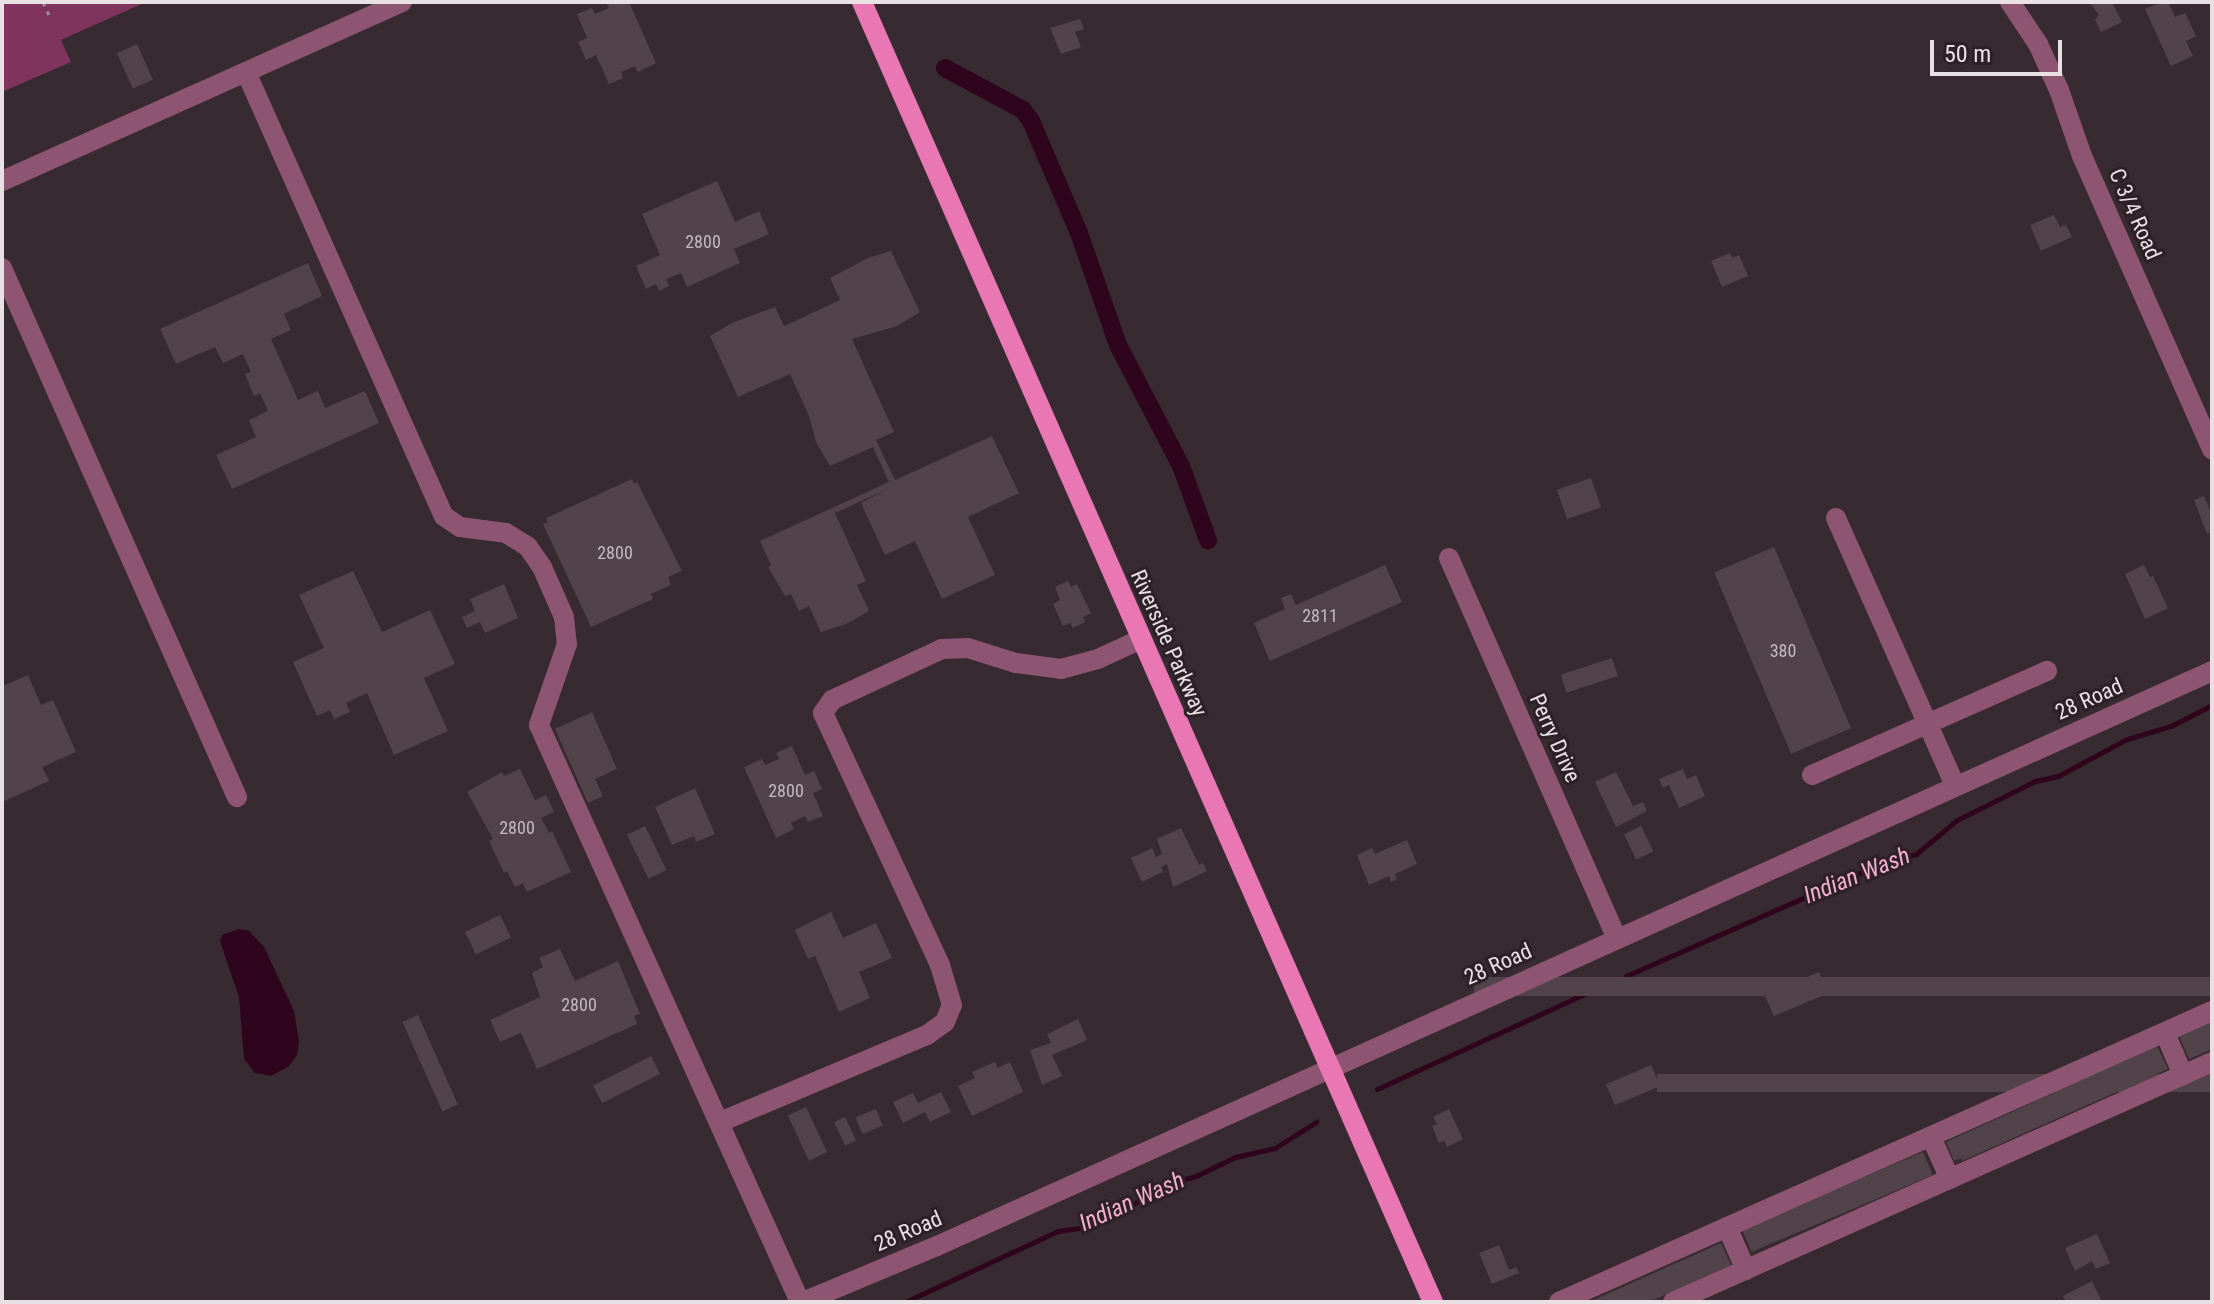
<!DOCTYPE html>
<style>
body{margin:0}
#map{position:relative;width:2214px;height:1304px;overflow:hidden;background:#382a31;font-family:"Roboto Condensed",sans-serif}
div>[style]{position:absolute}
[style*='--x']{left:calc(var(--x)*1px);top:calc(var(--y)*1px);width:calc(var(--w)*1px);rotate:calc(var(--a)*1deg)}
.green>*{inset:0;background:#7e345d}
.water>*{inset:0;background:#2e051d}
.stream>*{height:5px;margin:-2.5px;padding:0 2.5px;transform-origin:2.5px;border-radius:2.5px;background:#2e051d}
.canal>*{height:18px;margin:-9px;padding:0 9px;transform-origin:9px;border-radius:9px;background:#2e051d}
.building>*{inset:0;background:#52434a;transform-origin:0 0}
.path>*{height:3px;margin-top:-1.5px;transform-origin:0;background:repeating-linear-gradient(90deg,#978c91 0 4px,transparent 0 10px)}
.minor>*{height:20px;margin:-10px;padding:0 10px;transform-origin:10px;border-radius:10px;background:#8d5571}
.major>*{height:20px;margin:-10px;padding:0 10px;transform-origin:10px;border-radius:10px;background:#e877b4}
span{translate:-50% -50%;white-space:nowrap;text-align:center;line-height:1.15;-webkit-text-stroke:6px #2d2127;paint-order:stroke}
.number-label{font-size:18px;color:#c3b9be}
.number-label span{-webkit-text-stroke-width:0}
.street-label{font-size:22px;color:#e9e0e4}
.water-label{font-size:24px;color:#f4aed0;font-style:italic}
.frame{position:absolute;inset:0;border:4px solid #e9e0e4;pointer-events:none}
.scale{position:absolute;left:1930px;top:40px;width:132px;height:36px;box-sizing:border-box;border:4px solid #e9e0e4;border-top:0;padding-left:10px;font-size:24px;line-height:28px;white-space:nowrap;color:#e9e0e4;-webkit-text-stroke:6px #2d2127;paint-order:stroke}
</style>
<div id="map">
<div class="green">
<i style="clip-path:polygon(2px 2px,146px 2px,61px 40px,71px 62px,2px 92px)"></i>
</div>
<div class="water">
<i style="clip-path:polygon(239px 929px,249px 931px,264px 947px,294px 1011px,299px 1041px,297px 1055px,289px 1066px,271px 1076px,255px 1073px,244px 1059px,239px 997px,220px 941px,222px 935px)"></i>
</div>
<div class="stream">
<i style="--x:1626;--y:976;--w:272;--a:-23.8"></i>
<i style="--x:1875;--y:866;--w:43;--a:-16.3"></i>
<i style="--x:1916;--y:854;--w:53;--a:-39.7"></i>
<i style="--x:1957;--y:820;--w:87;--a:-26.6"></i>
<i style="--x:2035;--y:781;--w:24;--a:-12"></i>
<i style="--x:2058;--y:776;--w:78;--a:-28.2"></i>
<i style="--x:2127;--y:739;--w:46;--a:-16.5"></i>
<i style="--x:2171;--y:726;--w:46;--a:-27.1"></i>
<i style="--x:1377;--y:1089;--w:243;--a:-24.6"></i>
<i style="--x:905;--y:1302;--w:169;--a:-24.9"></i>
<i style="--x:1058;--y:1231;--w:28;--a:-8"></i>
<i style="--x:1086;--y:1227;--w:46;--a:-24.3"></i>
<i style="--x:1128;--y:1208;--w:40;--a:-34.9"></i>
<i style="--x:1161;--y:1185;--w:36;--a:-14"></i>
<i style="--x:1196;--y:1176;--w:43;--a:-26"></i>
<i style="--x:1235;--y:1157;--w:41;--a:-12.7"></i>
<i style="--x:1275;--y:1148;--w:49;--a:-32.4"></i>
</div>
<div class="canal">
<i style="--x:945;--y:68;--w:89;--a:28.3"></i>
<i style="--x:1023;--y:110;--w:14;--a:54"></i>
<i style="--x:1031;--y:121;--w:122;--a:66.8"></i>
<i style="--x:1079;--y:233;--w:119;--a:70.8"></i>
<i style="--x:1118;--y:345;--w:136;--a:62.5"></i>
<i style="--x:1181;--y:466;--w:79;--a:70"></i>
</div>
<div class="building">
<i style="clip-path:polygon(606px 2px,629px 2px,656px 63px,638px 72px,635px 66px,621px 72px,623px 78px,609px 84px,596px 55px,586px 60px,578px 42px,587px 38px,577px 14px,592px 8px,595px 14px,609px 8px)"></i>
<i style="clip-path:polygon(2089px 2px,2112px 2px,2122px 22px,2101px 32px,2095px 20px,2099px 15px)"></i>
<i style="clip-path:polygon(2161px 2px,2168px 2px,2175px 17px,2185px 13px,2196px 36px,2186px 41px,2193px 56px,2171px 66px,2145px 9px)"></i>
<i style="clip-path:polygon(1080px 19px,1084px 29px,1075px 32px,1081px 47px,1061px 54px,1050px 28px)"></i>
<i style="left:137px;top:44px;width:39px;height:22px;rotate:66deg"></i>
<i style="clip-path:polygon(717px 181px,735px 222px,759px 211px,769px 234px,734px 249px,740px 263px,687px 287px,681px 273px,666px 279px,669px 286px,659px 291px,656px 284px,646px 289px,636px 266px,660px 255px,642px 214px)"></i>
<i style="clip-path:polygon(2054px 215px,2060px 227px,2066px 225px,2072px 237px,2041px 251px,2030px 225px)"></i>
<i style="clip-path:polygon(891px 251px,920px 312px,897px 326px,852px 339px,894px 432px,876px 440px,895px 480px,992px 436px,1019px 493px,968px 517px,995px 575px,942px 599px,915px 541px,885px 555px,861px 503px,890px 488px,835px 513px,866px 581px,857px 585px,869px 611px,846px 624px,821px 632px,809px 606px,799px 611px,791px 594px,785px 596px,768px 567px,771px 565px,760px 541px,889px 482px,873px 447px,830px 466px,816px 442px,809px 416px,790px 374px,738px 397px,710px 336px,732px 323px,775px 307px,784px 326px,840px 300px,830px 278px,868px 258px)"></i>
<i style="clip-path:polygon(1730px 253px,1732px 258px,1739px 255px,1748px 276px,1722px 287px,1711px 261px)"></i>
<i style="clip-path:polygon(308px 263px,322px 296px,284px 314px,291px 330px,271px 339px,298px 400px,318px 391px,325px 408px,365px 391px,379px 423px,232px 489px,216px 455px,256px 437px,249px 420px,268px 411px,260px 393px,254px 396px,245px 374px,251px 372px,243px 354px,223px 363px,215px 347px,176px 364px,160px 329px)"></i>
<i style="left:1591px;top:478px;width:31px;height:36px;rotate:71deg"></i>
<i style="clip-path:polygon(632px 479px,634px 484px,637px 482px,682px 571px,668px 577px,671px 585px,651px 594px,653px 599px,591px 627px,543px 524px,548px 522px,546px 518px)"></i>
<i style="clip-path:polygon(2204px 496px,2212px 515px,2212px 532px,2207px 534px,2194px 500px)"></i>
<i style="left:1774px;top:547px;width:197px;height:65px;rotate:67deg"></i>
<i style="clip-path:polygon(1385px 565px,1402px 602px,1270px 661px,1254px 623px,1285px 609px,1281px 598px,1291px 594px,1296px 605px)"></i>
<i style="clip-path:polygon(2144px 565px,2150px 577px,2153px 576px,2168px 608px,2145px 619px,2125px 574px)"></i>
<i style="clip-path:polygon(353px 571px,382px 632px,430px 610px,455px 664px,424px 678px,448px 731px,394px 755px,367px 693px,346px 703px,350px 712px,334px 719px,330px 710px,317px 716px,293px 662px,324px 648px,299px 595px)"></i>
<i style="clip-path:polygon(1068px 581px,1071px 587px,1077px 584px,1091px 613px,1083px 617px,1085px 622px,1073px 628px,1070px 623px,1063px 626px,1053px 604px,1060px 600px,1055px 587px)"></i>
<i style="clip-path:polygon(504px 584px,518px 618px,485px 633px,480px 622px,467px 628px,462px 617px,475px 611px,470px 599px)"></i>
<i style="left:1612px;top:658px;width:19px;height:54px;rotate:72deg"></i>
<i style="clip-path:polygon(28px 675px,41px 705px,53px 700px,76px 752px,42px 767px,49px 781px,2px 802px,2px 678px,5px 685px)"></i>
<i style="clip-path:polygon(592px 712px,617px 769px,595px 779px,603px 796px,588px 803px,555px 729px)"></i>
<i style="clip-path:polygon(792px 746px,805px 775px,814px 771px,822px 789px,813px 793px,823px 816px,808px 822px,805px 816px,791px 823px,794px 829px,776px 838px,744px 767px,762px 759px,765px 765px,779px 759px,776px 753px)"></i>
<i style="clip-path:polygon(520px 769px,535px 800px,546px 795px,554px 812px,541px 818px,549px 833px,552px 831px,571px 872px,527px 892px,523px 883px,515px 887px,507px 871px,504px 873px,489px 841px,493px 839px,467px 792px,502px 772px,504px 776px)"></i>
<i style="clip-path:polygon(1683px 769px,1687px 779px,1696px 775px,1705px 796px,1679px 808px,1669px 785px,1663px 788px,1659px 779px)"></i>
<i style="clip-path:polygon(1616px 772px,1633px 806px,1643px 802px,1647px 811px,1616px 827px,1595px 782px)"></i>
<i style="clip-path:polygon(695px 788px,715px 834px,696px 842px,694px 836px,672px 845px,655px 807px)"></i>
<i style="left:645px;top:826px;width:49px;height:20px;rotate:64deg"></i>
<i style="left:1641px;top:826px;width:28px;height:19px;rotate:64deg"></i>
<i style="clip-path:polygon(1181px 828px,1199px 865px,1203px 863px,1207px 871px,1173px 887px,1167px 864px,1161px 867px,1163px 872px,1142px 882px,1131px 858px,1152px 848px,1156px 857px,1162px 854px,1157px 839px)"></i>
<i style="clip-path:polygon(1407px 840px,1417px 864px,1395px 874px,1397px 879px,1391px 882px,1389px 876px,1369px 885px,1357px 855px,1372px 848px,1375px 854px)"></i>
<i style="clip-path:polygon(831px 912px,843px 938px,876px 923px,892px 958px,859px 972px,870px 998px,839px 1012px,815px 956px,808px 959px,795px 930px)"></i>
<i style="left:500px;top:915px;width:25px;height:39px;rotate:64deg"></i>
<i style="clip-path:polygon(560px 949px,575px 981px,618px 961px,640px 1014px,634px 1016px,637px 1024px,537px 1069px,521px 1033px,500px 1042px,490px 1020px,540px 997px,532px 973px,543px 967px,539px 958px)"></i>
<i style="left:1819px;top:972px;width:23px;height:59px;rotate:67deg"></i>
<i style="left:2212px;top:977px;width:19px;height:738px;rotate:90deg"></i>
<i style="left:418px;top:1015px;width:98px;height:17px;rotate:66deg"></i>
<i style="clip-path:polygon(1078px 1019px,1087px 1040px,1052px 1055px,1062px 1076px,1042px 1085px,1030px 1050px,1051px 1043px,1047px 1034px)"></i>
<i style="clip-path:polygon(2212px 1021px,2212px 1049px,2189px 1059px,2179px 1036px)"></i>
<i style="clip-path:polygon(2157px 1046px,2168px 1069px,1962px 1161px,1961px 1158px,1954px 1161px,1946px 1142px)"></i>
<i style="left:651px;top:1056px;width:20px;height:65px;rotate:63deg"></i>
<i style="clip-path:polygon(995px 1062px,998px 1068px,1010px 1062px,1023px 1092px,972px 1116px,958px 1086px,975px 1078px,972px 1072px)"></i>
<i style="left:1651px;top:1065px;width:23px;height:49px;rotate:67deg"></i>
<i style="left:2212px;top:1074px;width:18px;height:555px;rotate:90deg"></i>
<i style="clip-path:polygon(941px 1092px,951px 1112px,930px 1122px,925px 1112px,903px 1123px,893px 1102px,913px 1093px,918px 1103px)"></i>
<i style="left:806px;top:1107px;width:50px;height:20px;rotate:65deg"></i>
<i style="left:876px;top:1109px;width:18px;height:22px;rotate:68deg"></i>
<i style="clip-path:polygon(1449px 1109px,1463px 1139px,1447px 1147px,1444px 1141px,1439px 1143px,1432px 1126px,1437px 1124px,1433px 1117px)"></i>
<i style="left:845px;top:1117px;width:26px;height:12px;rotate:65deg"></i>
<i style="left:1923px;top:1152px;width:25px;height:197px;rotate:67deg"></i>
<i style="clip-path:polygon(2097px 1234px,2110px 1263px,2096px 1269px,2092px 1261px,2075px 1271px,2065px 1248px)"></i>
<i style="clip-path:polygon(1721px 1243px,1731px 1265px,1649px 1302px,1589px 1302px)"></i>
<i style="clip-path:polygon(1499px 1245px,1509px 1270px,1516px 1267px,1519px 1273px,1492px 1284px,1479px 1253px)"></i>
<i style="clip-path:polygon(2092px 1281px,2102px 1302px,2066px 1302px,2063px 1296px)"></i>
</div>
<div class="path">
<i style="--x:43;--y:2;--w:17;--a:65"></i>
</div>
<div class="minor">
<i style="--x:2010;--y:2;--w:50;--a:56.3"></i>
<i style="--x:2038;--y:44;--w:51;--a:65.5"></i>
<i style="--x:2059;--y:90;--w:70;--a:70.8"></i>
<i style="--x:2082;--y:156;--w:321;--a:66.1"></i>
<i style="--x:246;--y:72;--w:486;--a:66"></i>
<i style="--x:444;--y:516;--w:19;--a:35"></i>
<i style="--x:460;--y:527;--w:46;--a:7.4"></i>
<i style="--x:506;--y:533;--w:26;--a:32"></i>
<i style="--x:528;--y:547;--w:24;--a:55"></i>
<i style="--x:542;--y:567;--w:55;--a:66.3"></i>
<i style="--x:564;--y:617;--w:27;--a:84"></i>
<i style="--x:567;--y:644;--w:86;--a:109.1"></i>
<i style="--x:539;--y:725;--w:633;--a:65.66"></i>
<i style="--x:2;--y:181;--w:438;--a:-24.1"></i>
<i style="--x:2;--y:268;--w:579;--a:66.05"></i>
<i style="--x:1836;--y:518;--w:292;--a:66"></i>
<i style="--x:1449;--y:558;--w:414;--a:66.2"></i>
<i style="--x:1812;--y:775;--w:257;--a:-23.9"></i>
<i style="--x:2165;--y:1033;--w:46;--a:66.8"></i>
<i style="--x:720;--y:1122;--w:225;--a:-22.8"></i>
<i style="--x:927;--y:1035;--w:22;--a:-36"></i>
<i style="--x:945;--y:1022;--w:18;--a:-68"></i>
<i style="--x:952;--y:1005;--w:42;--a:-106.7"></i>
<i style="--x:940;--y:965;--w:278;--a:-114.9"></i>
<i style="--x:823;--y:713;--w:16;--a:-55"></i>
<i style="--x:832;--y:700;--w:121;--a:-24.9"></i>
<i style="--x:942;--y:649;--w:26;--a:-2"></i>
<i style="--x:968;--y:648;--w:50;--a:17.4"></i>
<i style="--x:1016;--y:663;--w:45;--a:7.6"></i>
<i style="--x:1061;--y:669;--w:38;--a:-15"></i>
<i style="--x:1098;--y:659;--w:47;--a:-24.9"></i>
<i style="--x:1931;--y:1137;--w:46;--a:65.7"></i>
<i style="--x:1727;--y:1227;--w:47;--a:66.2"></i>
<i style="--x:803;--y:1302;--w:145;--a:-22.7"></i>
<i style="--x:937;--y:1246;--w:1399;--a:-24.27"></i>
<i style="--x:1559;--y:1302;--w:715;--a:-24.02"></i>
<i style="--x:1673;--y:1302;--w:590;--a:-24"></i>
</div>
<div class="major">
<i style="--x:862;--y:2;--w:1420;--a:66.29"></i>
</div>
<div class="number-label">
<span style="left:703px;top:242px">2800</span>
<span style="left:615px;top:553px">2800</span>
<span style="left:1320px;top:616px">2811</span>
<span style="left:1783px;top:651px">380</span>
<span style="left:786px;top:791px">2800</span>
<span style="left:517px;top:828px">2800</span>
<span style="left:579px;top:1005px">2800</span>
</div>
<div class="street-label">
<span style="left:2135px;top:214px;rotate:66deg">C 3/4 Road</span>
<span style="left:1169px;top:643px;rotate:66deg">Riverside Parkway</span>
<span style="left:2089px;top:699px;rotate:-24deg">28 Road</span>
<span style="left:1555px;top:738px;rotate:66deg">Perry Drive</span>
<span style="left:1498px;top:964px;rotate:-24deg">28 Road</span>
<span style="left:908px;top:1231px;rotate:-23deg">28 Road</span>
</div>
<div class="water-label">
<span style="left:1857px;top:876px;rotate:-22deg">Indian Wash</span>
<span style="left:1132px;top:1202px;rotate:-24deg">Indian Wash</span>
</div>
<div class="frame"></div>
<div class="scale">50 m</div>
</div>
